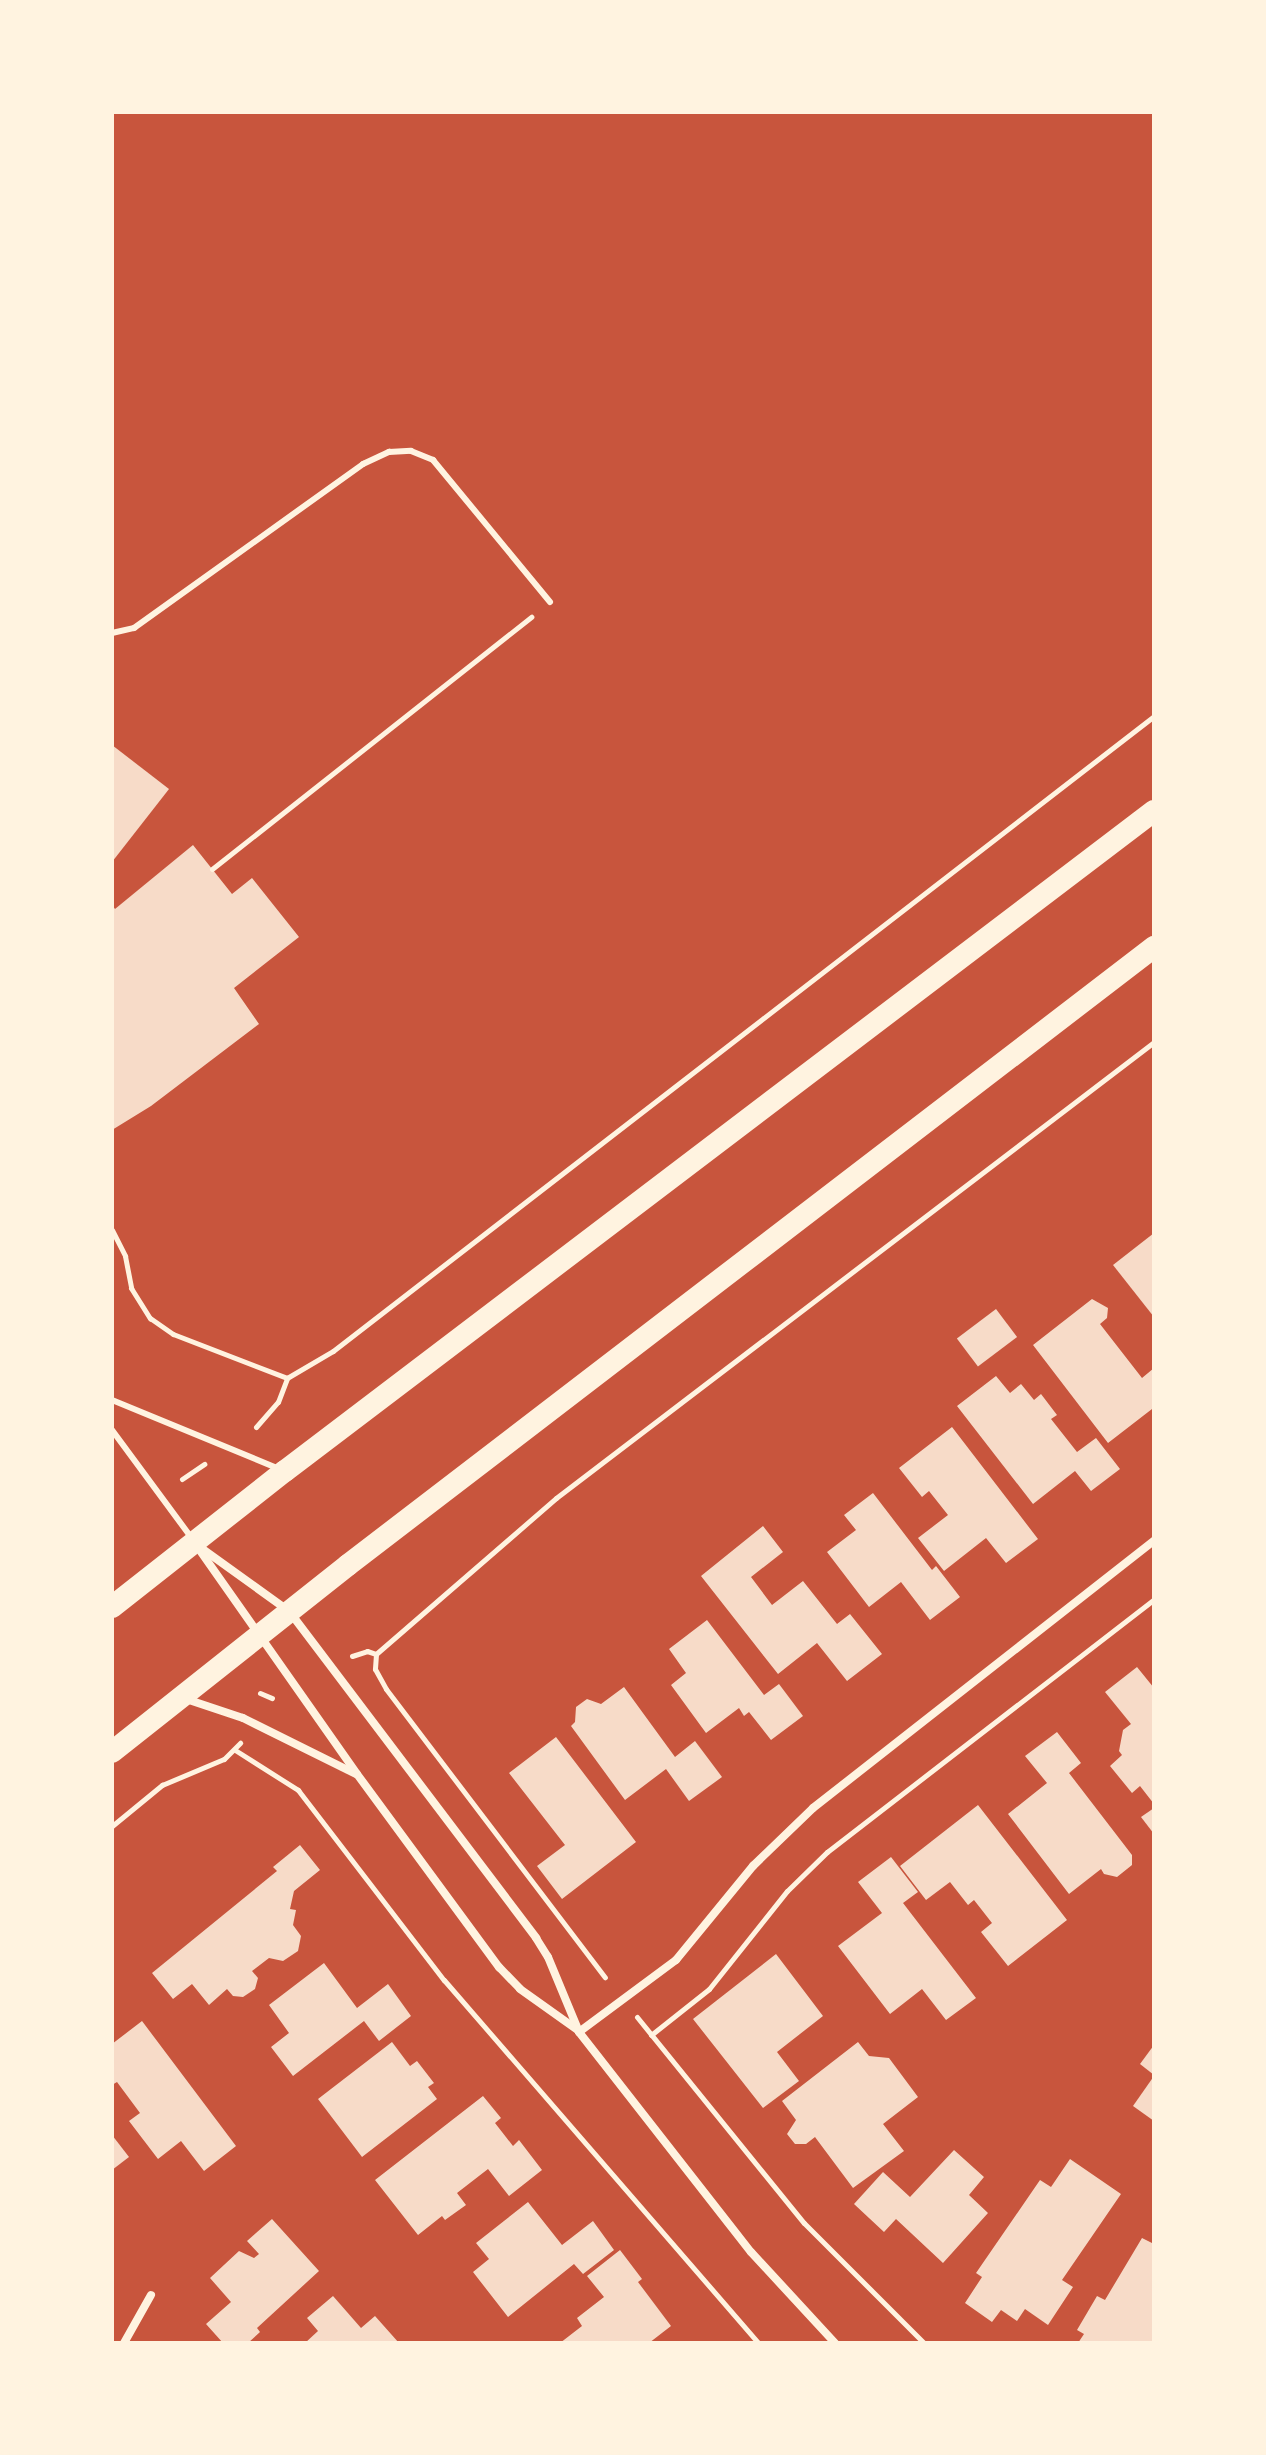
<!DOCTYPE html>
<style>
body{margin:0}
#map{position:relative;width:1266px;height:2455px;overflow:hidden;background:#c8553d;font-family:"PT Serif",serif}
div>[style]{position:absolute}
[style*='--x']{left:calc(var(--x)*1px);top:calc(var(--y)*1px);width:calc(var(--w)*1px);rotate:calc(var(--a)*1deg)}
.building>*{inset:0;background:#f7dbc8;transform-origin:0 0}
.path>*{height:5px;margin:-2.5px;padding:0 2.5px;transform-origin:2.5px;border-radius:2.5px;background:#fff3e0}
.service>*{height:6px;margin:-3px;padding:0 3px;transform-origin:3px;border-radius:3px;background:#fff3e0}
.minor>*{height:8px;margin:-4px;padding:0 4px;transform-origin:4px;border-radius:4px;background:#fff3e0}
.trunk>*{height:22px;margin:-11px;padding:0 11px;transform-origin:11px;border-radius:11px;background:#fff3e0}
span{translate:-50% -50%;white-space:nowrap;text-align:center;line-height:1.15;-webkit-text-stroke:7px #fff3e0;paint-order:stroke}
.frame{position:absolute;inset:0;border:114px solid #fff3e0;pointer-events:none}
</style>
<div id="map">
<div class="building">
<i style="clip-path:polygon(112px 745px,169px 789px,112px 862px)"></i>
<i style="clip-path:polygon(193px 845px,232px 894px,252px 878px,299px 937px,234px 988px,259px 1024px,151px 1106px,112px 1130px,112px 905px,115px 909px)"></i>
<i style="clip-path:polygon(1154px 1233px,1154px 1317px,1113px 1265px)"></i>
<i style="clip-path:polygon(1092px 1299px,1108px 1308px,1107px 1318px,1100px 1324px,1142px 1378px,1154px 1368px,1154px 1413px,1152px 1409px,1108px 1443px,1033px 1345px)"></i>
<i style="left:996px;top:1309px;width:35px;height:49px;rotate:53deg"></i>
<i style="clip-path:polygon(996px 1376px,1010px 1393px,1021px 1384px,1034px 1400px,1041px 1394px,1057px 1415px,1051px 1419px,1077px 1452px,1096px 1438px,1120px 1469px,1091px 1491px,1075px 1471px,1033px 1504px,957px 1406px)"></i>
<i style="clip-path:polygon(952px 1427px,1038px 1539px,1006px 1563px,986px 1538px,944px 1571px,918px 1538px,948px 1515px,929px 1491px,922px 1497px,899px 1468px)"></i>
<i style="clip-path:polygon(873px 1493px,932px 1570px,936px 1566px,960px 1597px,930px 1620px,901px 1582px,869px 1607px,827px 1552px,856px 1530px,844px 1515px)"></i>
<i style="clip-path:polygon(763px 1526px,783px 1552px,751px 1577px,772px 1605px,803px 1581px,837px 1624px,850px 1614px,882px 1654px,847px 1681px,817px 1643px,778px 1674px,701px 1576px)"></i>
<i style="clip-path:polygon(707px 1620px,764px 1695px,779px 1684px,803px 1716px,771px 1740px,749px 1712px,744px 1716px,739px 1708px,706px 1733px,671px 1685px,686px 1673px,669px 1649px)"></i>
<i style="clip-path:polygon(1137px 1667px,1154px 1688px,1154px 1804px,1140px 1786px,1132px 1793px,1110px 1766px,1122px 1755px,1119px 1751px,1123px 1730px,1131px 1724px,1105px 1692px)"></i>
<i style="clip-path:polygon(624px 1687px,675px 1757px,695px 1741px,722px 1777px,689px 1801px,666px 1769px,625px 1800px,571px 1726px,575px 1722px,576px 1707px,587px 1699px,601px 1704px)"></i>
<i style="clip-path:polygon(1057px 1732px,1081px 1763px,1069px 1773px,1132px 1855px,1132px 1865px,1117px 1877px,1104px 1874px,1101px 1869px,1069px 1894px,1008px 1814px,1047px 1783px,1025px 1756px)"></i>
<i style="clip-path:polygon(556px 1737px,636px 1842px,562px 1899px,537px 1866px,565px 1845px,509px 1773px)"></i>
<i style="clip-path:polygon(978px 1805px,1067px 1920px,1008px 1966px,981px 1932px,992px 1923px,974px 1900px,968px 1905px,950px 1882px,926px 1900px,900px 1866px)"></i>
<i style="clip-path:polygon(1154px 1808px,1154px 1834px,1141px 1817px)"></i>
<i style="clip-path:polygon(300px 1845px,320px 1870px,294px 1891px,290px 1909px,296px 1910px,293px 1925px,301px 1936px,298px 1951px,283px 1961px,269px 1958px,252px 1971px,258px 1978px,255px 1989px,243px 1997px,233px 1996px,227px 1989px,209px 2005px,192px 1984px,173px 1999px,152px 1973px,277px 1871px,273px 1867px)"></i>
<i style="clip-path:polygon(891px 1857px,918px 1892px,903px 1903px,976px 1998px,946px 2020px,922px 1989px,890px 2014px,838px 1946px,882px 1913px,858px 1882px)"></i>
<i style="clip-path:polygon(776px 1954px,823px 2016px,777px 2052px,799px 2081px,763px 2108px,693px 2019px)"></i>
<i style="clip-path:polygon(324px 1963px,357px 2008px,388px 1984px,411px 2016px,379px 2041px,364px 2021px,293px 2076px,271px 2047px,289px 2033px,269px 2005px)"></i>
<i style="clip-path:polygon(142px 2021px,236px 2146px,204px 2171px,181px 2141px,158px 2159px,129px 2121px,140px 2113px,117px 2082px,112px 2085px,112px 2044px)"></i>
<i style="clip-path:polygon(392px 2042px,410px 2066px,417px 2061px,434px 2083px,428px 2087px,437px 2099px,362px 2157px,318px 2099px)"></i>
<i style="clip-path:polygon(858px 2042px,869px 2056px,889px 2058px,918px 2097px,883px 2124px,904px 2151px,853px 2188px,815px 2137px,806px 2144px,795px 2144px,787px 2134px,796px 2120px,782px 2101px)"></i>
<i style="clip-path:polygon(1154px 2045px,1154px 2075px,1140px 2064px)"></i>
<i style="clip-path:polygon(1154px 2076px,1154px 2121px,1133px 2106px)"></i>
<i style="clip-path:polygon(483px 2096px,501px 2118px,495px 2123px,513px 2146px,519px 2140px,542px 2170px,509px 2196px,488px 2169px,457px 2193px,466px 2205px,445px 2220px,442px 2216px,418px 2235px,375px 2180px)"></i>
<i style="clip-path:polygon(112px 2135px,129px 2157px,112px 2170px)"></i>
<i style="clip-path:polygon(954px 2150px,984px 2177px,969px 2195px,988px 2213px,943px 2263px,896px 2219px,884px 2232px,854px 2204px,883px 2172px,910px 2197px)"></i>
<i style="clip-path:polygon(1070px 2159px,1121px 2194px,1062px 2280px,1073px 2287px,1048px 2325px,1025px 2309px,1017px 2321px,1001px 2310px,992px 2322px,965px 2303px,982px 2277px,976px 2273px,1040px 2180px,1051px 2187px)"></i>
<i style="clip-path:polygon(528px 2202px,562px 2245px,593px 2221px,614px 2250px,583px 2274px,574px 2264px,508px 2317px,473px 2272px,489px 2259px,476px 2243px)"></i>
<i style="clip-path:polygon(272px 2219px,319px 2271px,257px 2328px,260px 2332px,248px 2343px,223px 2343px,206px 2324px,231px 2302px,210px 2278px,239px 2251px,254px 2258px,259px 2254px,247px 2241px)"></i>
<i style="clip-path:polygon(1142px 2238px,1154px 2244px,1154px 2343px,1078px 2343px,1084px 2334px,1077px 2330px,1097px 2296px,1105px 2300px)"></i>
<i style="clip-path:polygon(620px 2250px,642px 2279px,638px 2282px,671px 2326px,649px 2343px,560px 2343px,582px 2326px,577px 2318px,604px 2297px,587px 2276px)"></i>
<i style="clip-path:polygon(333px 2296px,361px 2328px,375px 2316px,399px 2343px,305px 2343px,318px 2331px,307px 2318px)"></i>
</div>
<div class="path">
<i style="--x:212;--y:869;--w:407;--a:-38.3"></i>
<i style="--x:112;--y:1230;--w:29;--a:63"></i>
<i style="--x:125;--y:1256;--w:33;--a:79"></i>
<i style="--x:131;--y:1288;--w:36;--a:58"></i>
<i style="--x:150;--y:1318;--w:28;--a:35"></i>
<i style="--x:173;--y:1334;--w:122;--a:21.1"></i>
<i style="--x:256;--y:1427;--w:33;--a:-49"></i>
<i style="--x:278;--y:1402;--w:26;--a:-69"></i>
<i style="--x:287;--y:1378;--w:53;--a:-30.4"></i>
<i style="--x:333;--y:1351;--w:1038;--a:-37.72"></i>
<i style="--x:182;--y:1479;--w:27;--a:-34"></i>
<i style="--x:376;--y:1654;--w:15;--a:94"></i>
<i style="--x:375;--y:1669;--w:23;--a:61"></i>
<i style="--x:386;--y:1689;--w:362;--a:52.8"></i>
<i style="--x:352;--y:1656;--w:16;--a:-18"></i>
<i style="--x:367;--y:1651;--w:9;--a:18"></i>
<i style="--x:376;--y:1654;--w:238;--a:-40.9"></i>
<i style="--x:556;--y:1498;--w:752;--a:-37.33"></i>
<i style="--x:260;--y:1693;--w:13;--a:23"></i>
<i style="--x:235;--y:1750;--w:75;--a:32.4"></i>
<i style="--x:298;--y:1790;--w:240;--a:52.5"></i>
<i style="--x:444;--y:1980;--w:480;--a:49.1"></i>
<i style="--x:112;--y:1826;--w:65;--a:-39.4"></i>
<i style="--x:162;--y:1785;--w:67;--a:-22.8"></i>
<i style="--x:224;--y:1759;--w:23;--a:-45"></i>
<i style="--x:637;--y:2017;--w:265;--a:51"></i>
<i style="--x:804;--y:2223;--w:170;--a:45"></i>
<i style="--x:651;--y:2035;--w:74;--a:-38.4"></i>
<i style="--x:709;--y:1989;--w:125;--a:-51.5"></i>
<i style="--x:787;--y:1891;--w:56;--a:-44.3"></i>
<i style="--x:827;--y:1852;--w:413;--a:-37.7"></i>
</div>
<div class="service">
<i style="--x:112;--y:633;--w:23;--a:-13"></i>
<i style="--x:134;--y:628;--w:282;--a:-35.6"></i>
<i style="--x:363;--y:464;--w:29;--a:-25"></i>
<i style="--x:389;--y:452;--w:22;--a:-3"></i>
<i style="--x:411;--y:451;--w:24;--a:22"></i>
<i style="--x:433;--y:460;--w:184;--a:50.5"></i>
<i style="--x:112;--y:1400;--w:181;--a:22.4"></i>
<i style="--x:112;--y:1430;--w:137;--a:53.6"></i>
</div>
<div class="minor">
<i style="--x:197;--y:1545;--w:113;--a:35.7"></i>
<i style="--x:289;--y:1611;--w:410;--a:52.9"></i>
<i style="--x:536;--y:1938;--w:22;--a:58"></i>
<i style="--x:548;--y:1957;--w:81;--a:67.5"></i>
<i style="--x:579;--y:2032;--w:279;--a:52"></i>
<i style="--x:751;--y:2252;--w:124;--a:47.3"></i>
<i style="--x:201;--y:1552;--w:271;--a:54.9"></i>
<i style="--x:357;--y:1774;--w:240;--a:53.7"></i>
<i style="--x:499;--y:1967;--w:30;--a:46"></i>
<i style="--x:520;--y:1989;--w:72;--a:35.4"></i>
<i style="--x:186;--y:1699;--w:60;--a:18.4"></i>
<i style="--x:243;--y:1718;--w:126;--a:26.4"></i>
<i style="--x:579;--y:2032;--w:121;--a:-36.6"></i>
<i style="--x:676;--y:1960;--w:122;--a:-50.7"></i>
<i style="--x:753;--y:1866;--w:83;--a:-44"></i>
<i style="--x:813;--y:1808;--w:433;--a:-38.1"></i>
<i style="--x:124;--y:2343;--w:55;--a:-60.6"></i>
</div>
<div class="trunk">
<i style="--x:112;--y:1607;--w:220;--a:-38.2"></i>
<i style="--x:285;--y:1471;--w:1091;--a:-37.22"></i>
<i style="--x:112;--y:1752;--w:301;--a:-38.4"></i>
<i style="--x:348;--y:1565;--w:1016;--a:-37.48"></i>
</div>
<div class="frame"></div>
</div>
